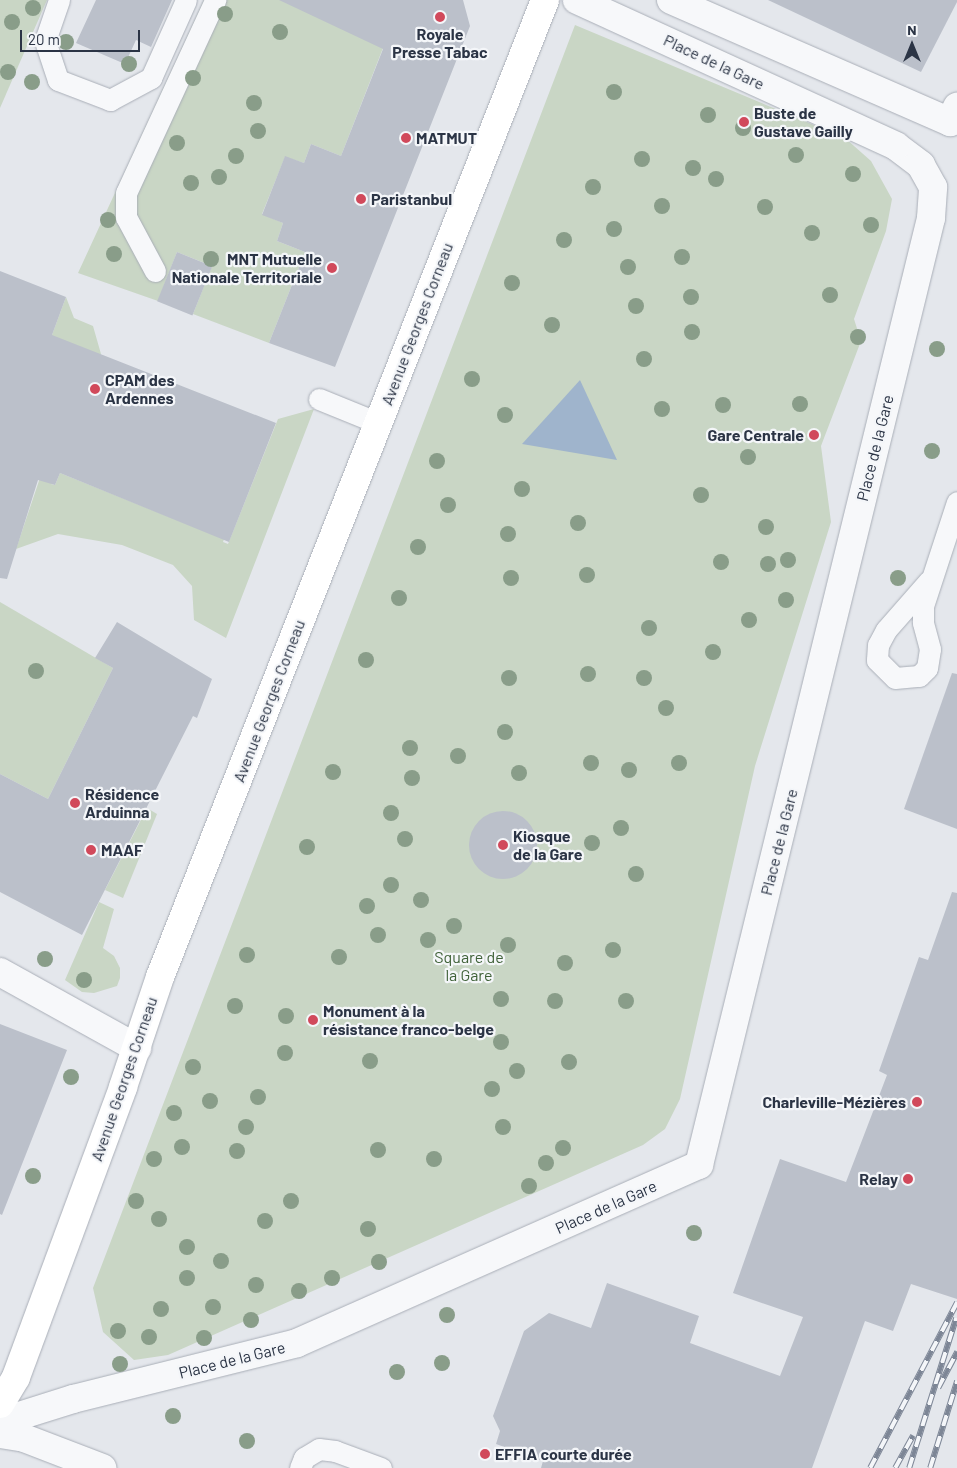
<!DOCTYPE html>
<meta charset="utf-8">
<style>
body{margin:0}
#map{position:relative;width:957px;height:1468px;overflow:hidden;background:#e4e7ec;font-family:Barlow,sans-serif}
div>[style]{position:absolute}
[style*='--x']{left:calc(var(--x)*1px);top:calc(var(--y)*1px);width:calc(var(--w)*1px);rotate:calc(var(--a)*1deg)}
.green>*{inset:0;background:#c9d6c5}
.water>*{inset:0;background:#9fb4cc}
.building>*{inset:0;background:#bbc0ca;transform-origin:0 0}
.round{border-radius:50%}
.roads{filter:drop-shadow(0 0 1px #a9aeb7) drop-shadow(0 0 1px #a9aeb7)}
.service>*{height:21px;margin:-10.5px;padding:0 10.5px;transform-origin:10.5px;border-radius:10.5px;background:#f7f8fa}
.minor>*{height:28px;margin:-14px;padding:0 14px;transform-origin:14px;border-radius:14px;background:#f7f8fa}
.secondary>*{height:28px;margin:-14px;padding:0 14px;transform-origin:14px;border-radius:14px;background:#fff}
.rail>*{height:5.5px;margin-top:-2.75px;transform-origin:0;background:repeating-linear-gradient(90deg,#f4f6f9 0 11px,#7d8696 0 22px);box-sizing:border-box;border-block:1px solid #7d8696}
.trees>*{width:16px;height:16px;margin:-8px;border-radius:50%;background:#899d89}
.dots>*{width:14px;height:14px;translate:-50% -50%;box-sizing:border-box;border:2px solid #f4f6f9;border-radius:50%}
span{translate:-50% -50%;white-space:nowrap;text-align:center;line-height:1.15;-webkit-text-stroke:4.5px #f4f6f9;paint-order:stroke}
.poi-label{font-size:16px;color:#2b3445;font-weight:700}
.left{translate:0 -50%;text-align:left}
.right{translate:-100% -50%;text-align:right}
.street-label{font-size:16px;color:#2b3445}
.park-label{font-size:16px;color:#3f6138}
.north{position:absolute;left:887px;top:20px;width:50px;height:50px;-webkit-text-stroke:4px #f4f6f9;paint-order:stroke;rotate:0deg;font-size:14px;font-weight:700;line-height:20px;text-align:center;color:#2b3445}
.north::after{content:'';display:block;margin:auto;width:18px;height:22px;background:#2b3445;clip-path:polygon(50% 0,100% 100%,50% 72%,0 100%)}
.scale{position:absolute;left:20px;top:30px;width:120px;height:22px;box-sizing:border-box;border:2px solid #2b3445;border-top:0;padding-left:6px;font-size:15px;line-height:18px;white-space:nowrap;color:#2b3445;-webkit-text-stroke:4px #f4f6f9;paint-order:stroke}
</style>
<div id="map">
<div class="green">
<i style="clip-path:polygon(0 0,47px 0,0 108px)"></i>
<i style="clip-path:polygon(204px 0,288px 0,383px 48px,341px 156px,311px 144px,304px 163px,285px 157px,262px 214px,283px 223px,277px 241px,305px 252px,269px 343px,193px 314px,212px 266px,177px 252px,158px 301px,78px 273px)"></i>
<i style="clip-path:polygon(575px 25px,845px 138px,871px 161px,892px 199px,886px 231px,854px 319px,861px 341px,821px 446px,831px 522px,755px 766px,680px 1099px,665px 1129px,643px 1145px,168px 1355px,134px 1360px,103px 1332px,93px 1288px)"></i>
<i style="clip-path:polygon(66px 297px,74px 318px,93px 326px,101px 354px,98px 362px,49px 343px)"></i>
<i style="clip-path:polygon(314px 409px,226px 638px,194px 620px,192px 586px,173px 565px,122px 545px,58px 534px,16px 549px,41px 475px,52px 479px,51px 484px,55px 485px,60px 473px,224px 539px,223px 542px,228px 544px,278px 419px)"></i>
<i style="clip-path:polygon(0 602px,113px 668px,48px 799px,0 774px)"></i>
<i style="clip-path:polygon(147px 808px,157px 814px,123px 898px,105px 890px)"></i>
<i style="clip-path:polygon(99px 902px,114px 909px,103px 948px,114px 956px,120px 968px,120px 978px,117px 986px,94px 993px,82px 992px,65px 980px)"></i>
</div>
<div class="water">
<i style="clip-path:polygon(580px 380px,617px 460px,522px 444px)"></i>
</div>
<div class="building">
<i style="clip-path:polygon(96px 0,172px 0,151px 47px,136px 40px,125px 64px,76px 43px)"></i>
<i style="clip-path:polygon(279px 0,463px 0,470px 26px,335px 367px,269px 343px,305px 252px,277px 241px,283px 223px,262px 215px,285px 156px,304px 163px,311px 144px,341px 156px,383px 49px)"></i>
<i style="clip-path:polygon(768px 0,957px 0,957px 2px,921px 72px)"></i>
<i style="left:177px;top:252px;width:38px;height:53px;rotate:22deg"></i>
<i style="clip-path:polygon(0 271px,66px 297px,52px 335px,276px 423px,229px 542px,60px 473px,55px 485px,38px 480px,7px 579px,0 578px)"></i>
<i style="clip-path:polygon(117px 622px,212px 679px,197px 718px,193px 716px,82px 935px,0 892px,0 774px,48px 799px,113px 668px,95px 658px)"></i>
<i style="clip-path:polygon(952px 673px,957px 674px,957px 829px,904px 809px)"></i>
<i class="round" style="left:469px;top:811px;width:68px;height:68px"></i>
<i style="clip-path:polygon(952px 892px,957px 893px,957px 1299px,911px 1284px,893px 1331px,865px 1321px,812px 1468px,541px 1468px,543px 1461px,496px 1444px,500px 1431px,493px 1416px,524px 1331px,549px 1313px,591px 1328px,607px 1283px,699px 1316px,690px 1343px,780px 1376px,803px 1317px,733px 1293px,780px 1159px,846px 1182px,887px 1075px,879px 1071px,919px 957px,928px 960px)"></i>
<i style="clip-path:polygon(0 1024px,67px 1050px,2px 1215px,0 1214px)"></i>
</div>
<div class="roads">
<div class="service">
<i style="--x:59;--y:0;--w:43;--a:108.9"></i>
<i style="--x:45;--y:41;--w:41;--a:71.6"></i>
<i style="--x:58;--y:80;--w:56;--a:21"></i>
<i style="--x:110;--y:100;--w:47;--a:-28.2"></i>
<i style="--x:151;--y:78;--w:85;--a:-65.8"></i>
<i style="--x:155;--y:271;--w:61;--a:-118.2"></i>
<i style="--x:126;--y:217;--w:24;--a:-90"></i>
<i style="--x:126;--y:193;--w:213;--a:-65.2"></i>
<i style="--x:319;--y:399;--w:64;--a:22.1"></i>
<i style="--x:929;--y:581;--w:65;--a:131.3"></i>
<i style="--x:886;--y:630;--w:17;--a:118"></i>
<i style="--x:878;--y:645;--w:15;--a:94"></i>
<i style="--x:877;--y:660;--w:25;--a:45"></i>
<i style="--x:895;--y:678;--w:24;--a:-5"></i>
<i style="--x:919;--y:676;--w:11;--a:-45"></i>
<i style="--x:927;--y:668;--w:19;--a:-81"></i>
<i style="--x:930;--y:649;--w:28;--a:-105"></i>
<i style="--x:923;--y:622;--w:16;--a:-90"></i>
<i style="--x:923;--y:606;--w:109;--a:-71.9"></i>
<i style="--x:300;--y:1468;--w:11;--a:-68"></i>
<i style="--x:304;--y:1458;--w:17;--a:-31"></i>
<i style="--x:319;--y:1449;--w:16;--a:7"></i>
<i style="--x:335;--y:1451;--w:49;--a:20.3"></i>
</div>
<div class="minor">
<i style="--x:671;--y:0;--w:305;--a:23.6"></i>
<i style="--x:950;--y:122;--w:17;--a:-65"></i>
<i style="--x:0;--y:972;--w:157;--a:29"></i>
<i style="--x:0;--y:1422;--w:77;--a:-17.5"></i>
<i style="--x:73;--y:1399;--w:231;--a:-14"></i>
<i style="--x:297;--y:1343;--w:440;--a:-23.9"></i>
<i style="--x:699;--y:1165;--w:975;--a:-76.23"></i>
<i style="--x:931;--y:218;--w:31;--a:-86"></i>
<i style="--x:933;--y:187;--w:25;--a:-119"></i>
<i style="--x:921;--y:165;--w:31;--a:-143"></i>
<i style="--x:896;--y:146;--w:351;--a:-155.4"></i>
<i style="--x:0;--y:1434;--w:24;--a:9"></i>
<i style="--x:24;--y:1438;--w:84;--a:21"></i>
</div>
<div class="secondary">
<i style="--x:0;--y:1404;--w:31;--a:-59"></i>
<i style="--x:16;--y:1377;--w:309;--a:-69.7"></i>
<i style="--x:123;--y:1087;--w:116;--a:-71.4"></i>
<i style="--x:160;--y:977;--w:1050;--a:-68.49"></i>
</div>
</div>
<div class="rail">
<i style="--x:938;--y:1388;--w:41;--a:-62.2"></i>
<i style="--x:870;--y:1468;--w:187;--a:-62.3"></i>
<i style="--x:895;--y:1468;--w:37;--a:-61"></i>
<i style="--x:909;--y:1468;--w:157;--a:-72.6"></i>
<i style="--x:930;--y:1468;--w:91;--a:-72.8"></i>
</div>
<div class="trees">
<i style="left:33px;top:8px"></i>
<i style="left:225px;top:14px"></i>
<i style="left:12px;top:22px"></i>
<i style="left:280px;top:32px"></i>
<i style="left:66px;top:42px"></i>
<i style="left:129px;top:64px"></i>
<i style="left:8px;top:72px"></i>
<i style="left:193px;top:78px"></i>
<i style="left:32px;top:82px"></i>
<i style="left:614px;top:92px"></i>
<i style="left:254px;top:103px"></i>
<i style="left:708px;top:115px"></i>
<i style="left:743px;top:128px"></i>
<i style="left:258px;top:131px"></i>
<i style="left:177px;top:143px"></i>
<i style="left:796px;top:155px"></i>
<i style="left:236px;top:156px"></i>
<i style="left:642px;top:159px"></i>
<i style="left:693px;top:168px"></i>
<i style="left:853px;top:174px"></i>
<i style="left:219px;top:177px"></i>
<i style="left:716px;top:179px"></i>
<i style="left:191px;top:183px"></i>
<i style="left:593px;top:187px"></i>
<i style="left:662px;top:206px"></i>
<i style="left:765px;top:207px"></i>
<i style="left:108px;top:220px"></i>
<i style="left:871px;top:225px"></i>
<i style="left:614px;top:229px"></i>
<i style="left:812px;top:233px"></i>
<i style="left:564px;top:240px"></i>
<i style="left:114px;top:254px"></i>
<i style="left:682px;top:257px"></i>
<i style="left:211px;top:259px"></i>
<i style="left:628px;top:267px"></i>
<i style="left:512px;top:283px"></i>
<i style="left:830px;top:295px"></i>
<i style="left:691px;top:297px"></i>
<i style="left:636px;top:306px"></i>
<i style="left:552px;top:325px"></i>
<i style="left:692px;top:332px"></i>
<i style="left:858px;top:337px"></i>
<i style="left:937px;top:349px"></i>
<i style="left:644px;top:359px"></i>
<i style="left:472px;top:379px"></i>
<i style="left:800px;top:404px"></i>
<i style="left:723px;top:405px"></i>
<i style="left:662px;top:409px"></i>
<i style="left:505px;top:415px"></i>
<i style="left:932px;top:451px"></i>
<i style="left:748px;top:457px"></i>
<i style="left:437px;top:461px"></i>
<i style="left:522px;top:489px"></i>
<i style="left:701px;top:495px"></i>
<i style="left:448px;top:505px"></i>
<i style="left:578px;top:523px"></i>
<i style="left:766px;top:527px"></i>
<i style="left:508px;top:534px"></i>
<i style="left:418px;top:547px"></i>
<i style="left:788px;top:560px"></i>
<i style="left:721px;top:562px"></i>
<i style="left:768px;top:564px"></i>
<i style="left:587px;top:575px"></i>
<i style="left:511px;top:578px"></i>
<i style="left:898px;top:578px"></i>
<i style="left:399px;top:598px"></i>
<i style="left:786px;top:600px"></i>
<i style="left:749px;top:620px"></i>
<i style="left:649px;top:628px"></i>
<i style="left:713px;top:652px"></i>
<i style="left:366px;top:660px"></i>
<i style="left:36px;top:671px"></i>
<i style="left:588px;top:674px"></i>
<i style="left:509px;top:678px"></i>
<i style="left:644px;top:678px"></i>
<i style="left:666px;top:708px"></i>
<i style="left:505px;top:732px"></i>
<i style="left:410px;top:748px"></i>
<i style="left:458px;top:756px"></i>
<i style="left:591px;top:763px"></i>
<i style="left:679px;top:763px"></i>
<i style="left:629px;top:770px"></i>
<i style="left:333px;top:772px"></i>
<i style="left:519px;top:773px"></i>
<i style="left:412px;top:778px"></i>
<i style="left:391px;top:813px"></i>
<i style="left:621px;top:828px"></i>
<i style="left:405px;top:839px"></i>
<i style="left:592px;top:843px"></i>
<i style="left:307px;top:847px"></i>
<i style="left:636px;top:874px"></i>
<i style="left:391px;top:885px"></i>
<i style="left:421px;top:900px"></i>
<i style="left:367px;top:906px"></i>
<i style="left:454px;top:926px"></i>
<i style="left:378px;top:935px"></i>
<i style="left:428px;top:940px"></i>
<i style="left:508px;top:945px"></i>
<i style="left:613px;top:950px"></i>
<i style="left:247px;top:955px"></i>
<i style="left:339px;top:957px"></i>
<i style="left:45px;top:959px"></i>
<i style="left:565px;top:963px"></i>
<i style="left:84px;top:980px"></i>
<i style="left:501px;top:999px"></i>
<i style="left:555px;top:1001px"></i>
<i style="left:626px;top:1001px"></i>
<i style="left:235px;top:1006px"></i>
<i style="left:286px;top:1016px"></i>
<i style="left:501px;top:1042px"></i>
<i style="left:285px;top:1053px"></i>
<i style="left:370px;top:1061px"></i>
<i style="left:569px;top:1062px"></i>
<i style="left:193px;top:1067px"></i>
<i style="left:517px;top:1071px"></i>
<i style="left:71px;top:1077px"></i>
<i style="left:492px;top:1089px"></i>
<i style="left:258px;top:1097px"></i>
<i style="left:210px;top:1101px"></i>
<i style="left:174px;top:1113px"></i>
<i style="left:246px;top:1127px"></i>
<i style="left:503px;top:1127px"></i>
<i style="left:182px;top:1147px"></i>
<i style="left:563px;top:1148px"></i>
<i style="left:378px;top:1150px"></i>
<i style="left:237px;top:1151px"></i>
<i style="left:154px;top:1159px"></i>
<i style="left:434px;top:1159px"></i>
<i style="left:546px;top:1163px"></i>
<i style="left:33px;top:1176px"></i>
<i style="left:529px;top:1186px"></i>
<i style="left:136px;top:1201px"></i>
<i style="left:291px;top:1201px"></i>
<i style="left:159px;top:1219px"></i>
<i style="left:265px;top:1221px"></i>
<i style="left:368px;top:1229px"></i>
<i style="left:694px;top:1233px"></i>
<i style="left:187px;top:1247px"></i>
<i style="left:221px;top:1261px"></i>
<i style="left:379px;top:1262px"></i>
<i style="left:187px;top:1278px"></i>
<i style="left:332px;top:1278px"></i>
<i style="left:256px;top:1285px"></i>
<i style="left:299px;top:1291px"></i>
<i style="left:213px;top:1307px"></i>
<i style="left:161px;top:1309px"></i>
<i style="left:447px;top:1315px"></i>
<i style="left:251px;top:1320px"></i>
<i style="left:118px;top:1331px"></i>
<i style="left:149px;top:1337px"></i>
<i style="left:204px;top:1338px"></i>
<i style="left:442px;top:1363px"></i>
<i style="left:120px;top:1364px"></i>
<i style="left:397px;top:1372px"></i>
<i style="left:173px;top:1416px"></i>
<i style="left:247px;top:1441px"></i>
</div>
<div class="dots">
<i style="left:440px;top:17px;background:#d1495b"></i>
<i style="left:744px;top:122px;background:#d1495b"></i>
<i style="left:406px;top:138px;background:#d1495b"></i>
<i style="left:361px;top:199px;background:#d1495b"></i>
<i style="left:332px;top:268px;background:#d1495b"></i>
<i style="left:95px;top:389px;background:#d1495b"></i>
<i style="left:814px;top:435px;background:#d1495b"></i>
<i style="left:75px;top:803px;background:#d1495b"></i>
<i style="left:503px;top:845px;background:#d1495b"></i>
<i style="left:91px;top:850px;background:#d1495b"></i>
<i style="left:313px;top:1020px;background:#d1495b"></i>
<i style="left:917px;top:1102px;background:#d1495b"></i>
<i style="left:908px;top:1179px;background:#d1495b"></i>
<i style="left:485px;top:1454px;background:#d1495b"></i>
</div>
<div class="poi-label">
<span style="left:440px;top:43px">Royale<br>Presse Tabac</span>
<span class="left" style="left:754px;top:122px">Buste de<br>Gustave Gailly</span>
<span class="left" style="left:416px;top:138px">MATMUT</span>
<span class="left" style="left:371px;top:199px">Paristanbul</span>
<span class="right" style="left:322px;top:268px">MNT Mutuelle<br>Nationale Territoriale</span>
<span class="left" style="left:105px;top:389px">CPAM des<br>Ardennes</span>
<span class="right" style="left:804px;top:435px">Gare Centrale</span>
<span class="left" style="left:85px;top:803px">Résidence<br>Arduinna</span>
<span class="left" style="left:513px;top:845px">Kiosque<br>de la Gare</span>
<span class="left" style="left:101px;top:850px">MAAF</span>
<span class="left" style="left:323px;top:1020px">Monument à la<br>résistance franco-belge</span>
<span class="right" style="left:906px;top:1102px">Charleville-Mézières</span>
<span class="right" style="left:898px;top:1179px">Relay</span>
<span class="left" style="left:495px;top:1454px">EFFIA courte durée</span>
</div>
<div class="street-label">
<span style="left:714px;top:62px;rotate:25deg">Place de la Gare</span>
<span style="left:417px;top:324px;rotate:-69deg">Avenue Georges Corneau</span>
<span style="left:875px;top:448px;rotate:-76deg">Place de la Gare</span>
<span style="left:269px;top:701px;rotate:-69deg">Avenue Georges Corneau</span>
<span style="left:779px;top:842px;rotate:-76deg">Place de la Gare</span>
<span style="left:124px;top:1079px;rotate:-71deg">Avenue Georges Corneau</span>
<span style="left:606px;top:1207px;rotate:-24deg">Place de la Gare</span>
<span style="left:232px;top:1360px;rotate:-14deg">Place de la Gare</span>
</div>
<div class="park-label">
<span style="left:469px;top:966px">Square de<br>la Gare</span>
</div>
<div class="north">N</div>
<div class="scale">20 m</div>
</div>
